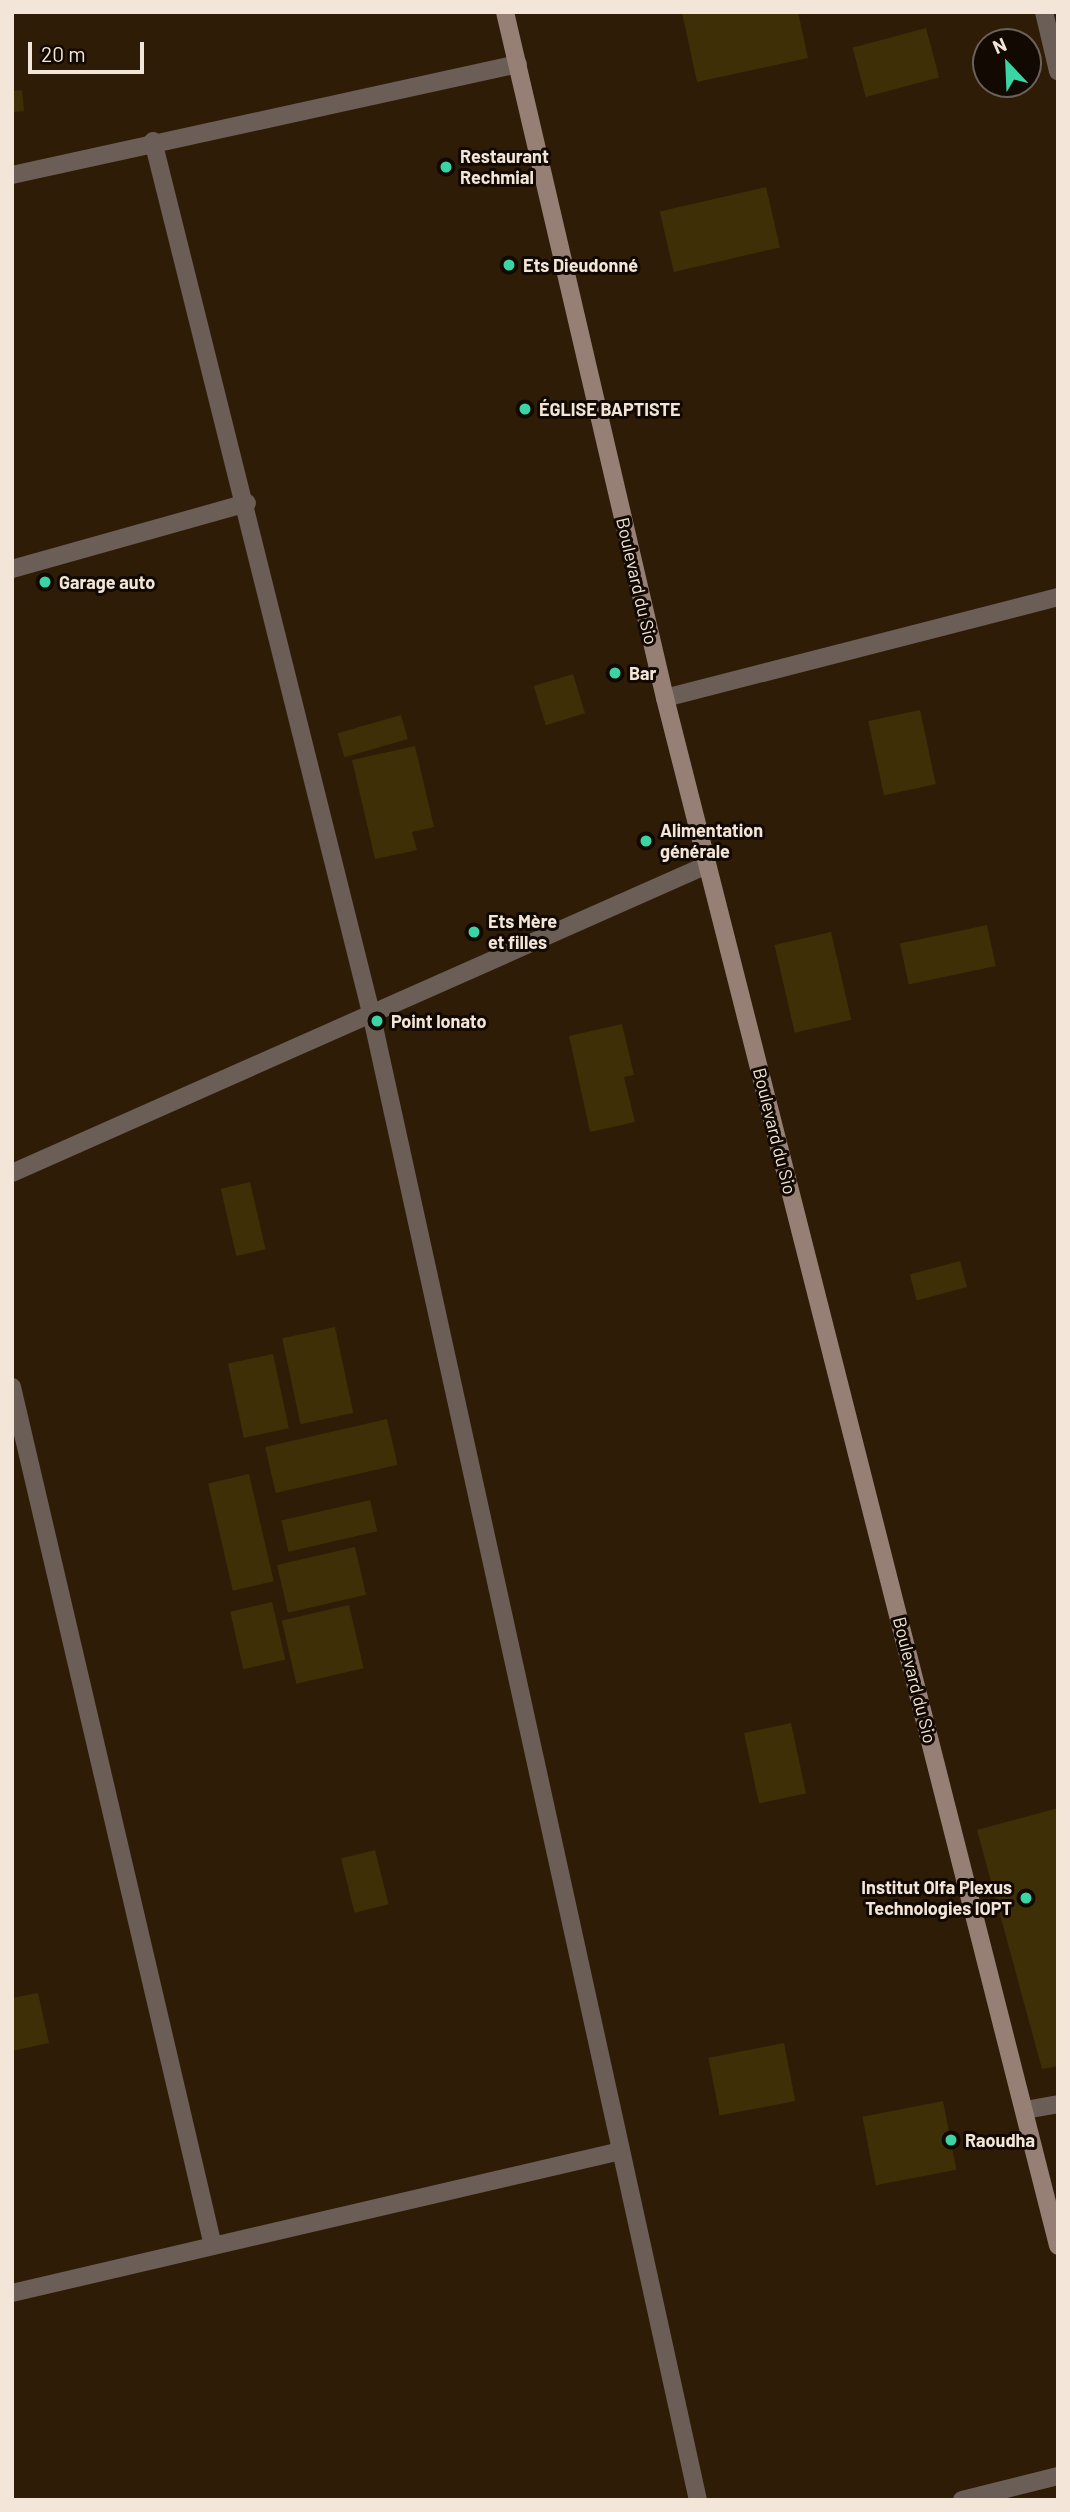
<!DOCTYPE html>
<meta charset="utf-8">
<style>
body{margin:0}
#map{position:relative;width:1070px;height:2512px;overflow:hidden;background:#2f1c06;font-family:Barlow,sans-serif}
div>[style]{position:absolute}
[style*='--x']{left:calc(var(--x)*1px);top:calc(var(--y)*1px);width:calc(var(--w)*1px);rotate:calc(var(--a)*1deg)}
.building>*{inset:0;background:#3e2f06;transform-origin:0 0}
.street>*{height:18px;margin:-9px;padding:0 9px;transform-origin:9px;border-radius:9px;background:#6b5e57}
.secondary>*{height:18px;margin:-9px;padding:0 9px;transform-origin:9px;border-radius:9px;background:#968076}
.dots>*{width:19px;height:19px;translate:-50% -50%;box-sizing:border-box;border:4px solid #110902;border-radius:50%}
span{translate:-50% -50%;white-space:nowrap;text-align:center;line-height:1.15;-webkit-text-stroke:6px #110902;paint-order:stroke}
.poi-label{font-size:18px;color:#f3e6d8;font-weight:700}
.left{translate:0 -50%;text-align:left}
.right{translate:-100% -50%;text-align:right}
.street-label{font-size:18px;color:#f3e6d8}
.frame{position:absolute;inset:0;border:14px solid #f3e6d8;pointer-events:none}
.north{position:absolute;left:972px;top:28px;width:70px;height:70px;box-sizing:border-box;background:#110902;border:2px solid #6b6158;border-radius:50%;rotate:337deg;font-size:19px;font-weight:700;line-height:28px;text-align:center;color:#f3e6d8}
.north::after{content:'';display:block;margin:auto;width:24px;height:32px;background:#3bd4a4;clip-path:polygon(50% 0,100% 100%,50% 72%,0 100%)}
.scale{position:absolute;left:28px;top:42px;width:116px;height:32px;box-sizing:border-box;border:4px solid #f3e6d8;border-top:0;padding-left:9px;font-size:21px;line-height:24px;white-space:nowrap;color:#f3e6d8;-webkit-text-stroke:5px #110902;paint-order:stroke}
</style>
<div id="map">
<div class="building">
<i style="clip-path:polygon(682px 12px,798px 12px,808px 58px,697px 82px)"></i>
<i style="left:926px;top:28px;width:51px;height:76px;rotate:75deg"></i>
<i style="clip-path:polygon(22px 90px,24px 111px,12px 112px,12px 91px)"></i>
<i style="left:766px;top:187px;width:62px;height:109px;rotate:77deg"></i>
<i style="left:573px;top:674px;width:41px;height:41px;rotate:73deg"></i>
<i style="left:920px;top:710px;width:76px;height:53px;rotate:78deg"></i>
<i style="left:401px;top:715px;width:25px;height:66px;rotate:74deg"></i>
<i style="clip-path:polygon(415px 746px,434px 827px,412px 832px,417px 850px,375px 859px,352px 760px)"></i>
<i style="left:987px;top:925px;width:42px;height:89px;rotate:78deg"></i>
<i style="left:831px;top:932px;width:90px;height:58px;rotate:77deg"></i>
<i style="clip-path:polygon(622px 1024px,634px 1075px,624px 1077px,635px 1122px,590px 1132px,569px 1036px)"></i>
<i style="left:250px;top:1182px;width:69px;height:30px;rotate:77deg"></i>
<i style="left:960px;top:1261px;width:27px;height:52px;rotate:75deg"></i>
<i style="left:335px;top:1327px;width:88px;height:54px;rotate:78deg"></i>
<i style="left:273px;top:1354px;width:76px;height:46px;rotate:78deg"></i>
<i style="left:387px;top:1419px;width:47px;height:125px;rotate:77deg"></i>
<i style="left:249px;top:1474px;width:110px;height:42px;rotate:77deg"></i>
<i style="left:370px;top:1500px;width:32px;height:91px;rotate:77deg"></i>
<i style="left:355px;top:1547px;width:49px;height:80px;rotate:77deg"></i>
<i style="left:272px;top:1602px;width:59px;height:43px;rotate:77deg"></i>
<i style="left:349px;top:1605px;width:65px;height:69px;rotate:77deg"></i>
<i style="left:791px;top:1723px;width:72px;height:48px;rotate:78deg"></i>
<i style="clip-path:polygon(1058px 1808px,1058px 2066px,1042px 2069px,977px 1830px)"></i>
<i style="left:375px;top:1850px;width:56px;height:35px;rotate:76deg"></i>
<i style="clip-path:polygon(38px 1993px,49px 2043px,12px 2051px,12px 1998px)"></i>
<i style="left:784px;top:2043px;width:59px;height:77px;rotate:79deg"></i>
<i style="left:943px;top:2101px;width:70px;height:82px;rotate:79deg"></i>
</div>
<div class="street">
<i style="--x:1044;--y:12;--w:61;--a:76.7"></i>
<i style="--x:153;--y:141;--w:899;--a:75.96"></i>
<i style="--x:371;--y:1013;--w:1523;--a:77.6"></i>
<i style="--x:12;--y:175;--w:518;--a:-12.37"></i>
<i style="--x:12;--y:569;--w:244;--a:-15.7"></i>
<i style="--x:665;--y:698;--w:406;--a:-14.4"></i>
<i style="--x:12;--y:1173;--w:760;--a:-23.9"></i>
<i style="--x:12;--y:1387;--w:882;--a:76.83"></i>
<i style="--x:1025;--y:2110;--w:34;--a:-10"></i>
<i style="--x:12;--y:2293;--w:625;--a:-13.13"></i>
<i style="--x:962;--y:2500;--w:99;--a:-14"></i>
</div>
<div class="secondary">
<i style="--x:505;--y:12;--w:704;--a:76.87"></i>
<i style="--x:665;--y:698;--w:1597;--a:75.75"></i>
</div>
<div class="dots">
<i style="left:446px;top:167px;background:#3bd4a4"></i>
<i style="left:509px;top:265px;background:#3bd4a4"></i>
<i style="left:525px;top:409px;background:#3bd4a4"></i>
<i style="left:45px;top:582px;background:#3bd4a4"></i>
<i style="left:615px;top:673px;background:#3bd4a4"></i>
<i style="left:646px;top:841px;background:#3bd4a4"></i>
<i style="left:474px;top:932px;background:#3bd4a4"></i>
<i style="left:377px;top:1021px;background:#3bd4a4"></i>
<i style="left:1026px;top:1898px;background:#3bd4a4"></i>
<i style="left:951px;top:2140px;background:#3bd4a4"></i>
</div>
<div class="poi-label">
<span class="left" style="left:460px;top:167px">Restaurant<br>Rechmial</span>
<span class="left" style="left:523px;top:265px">Ets Dieudonné</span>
<span class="left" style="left:539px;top:409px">ÉGLISE BAPTISTE</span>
<span class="left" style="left:59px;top:582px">Garage auto</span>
<span class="left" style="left:629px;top:673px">Bar</span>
<span class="left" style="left:660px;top:841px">Alimentation<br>générale</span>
<span class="left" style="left:488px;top:932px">Ets Mère<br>et filles</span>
<span class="left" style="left:391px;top:1021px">Point lonato</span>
<span class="right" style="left:1012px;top:1898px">Institut Olfa Plexus<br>Technologies IOPT</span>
<span class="left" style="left:965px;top:2140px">Raoudha</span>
</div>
<div class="street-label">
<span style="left:637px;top:581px;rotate:77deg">Boulevard du Sio</span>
<span style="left:775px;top:1131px;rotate:76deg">Boulevard du Sio</span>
<span style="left:915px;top:1680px;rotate:76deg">Boulevard du Sio</span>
</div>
<div class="frame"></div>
<div class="north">N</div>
<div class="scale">20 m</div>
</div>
